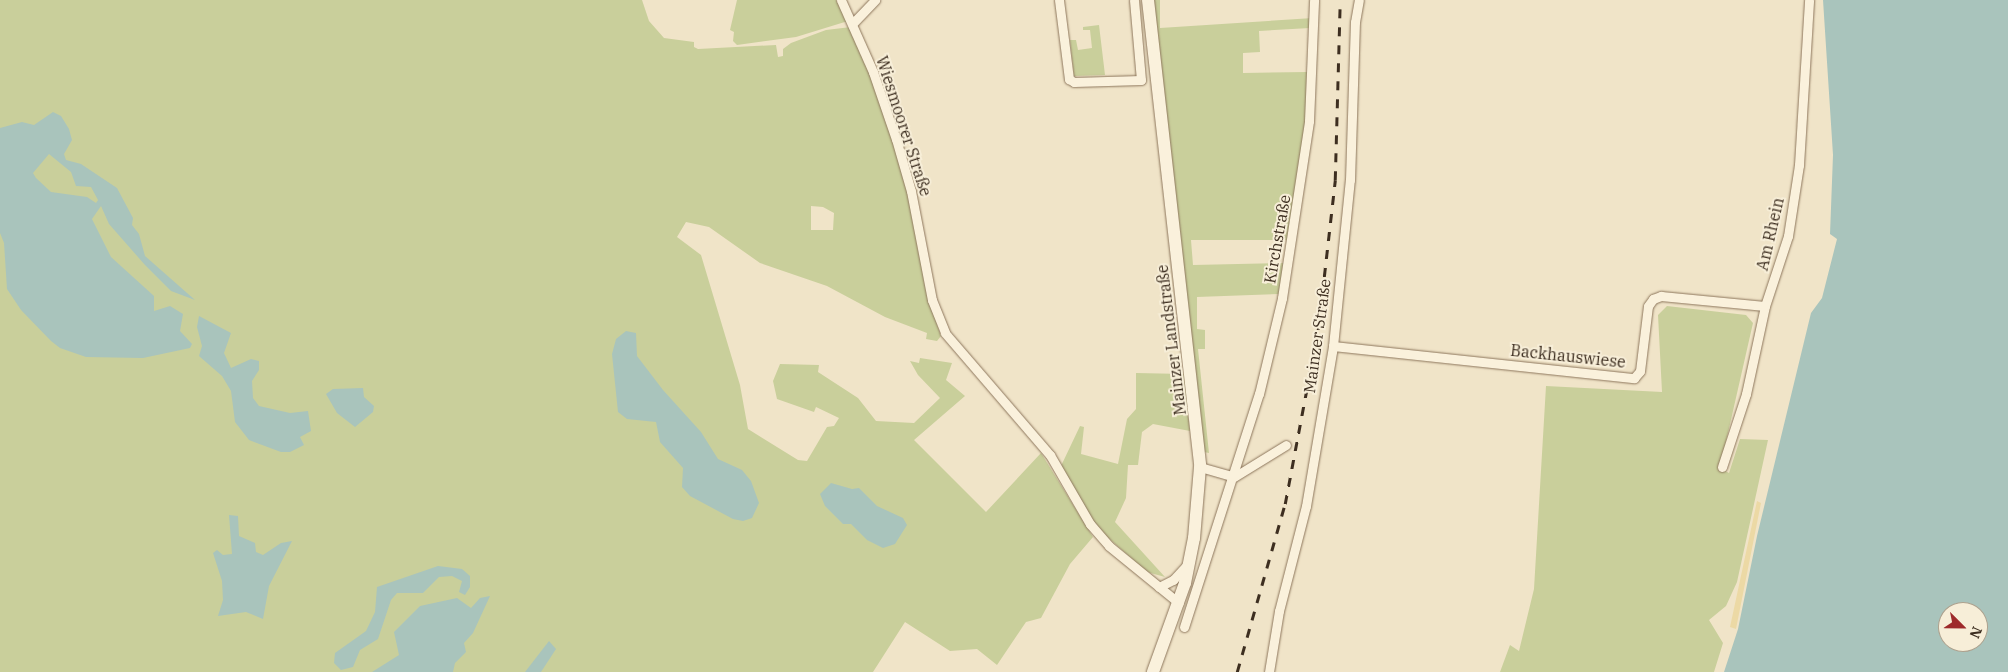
<!DOCTYPE html>
<meta charset="utf-8">
<style>
body{margin:0}
#map{position:relative;width:2008px;height:672px;overflow:hidden;background:#f0e4c8;font-family:"IBM Plex Serif",serif}
div>[style]{position:absolute}
[style*='--x']{left:calc(var(--x)*1px);top:calc(var(--y)*1px);width:calc(var(--w)*1px);rotate:calc(var(--a)*1deg)}
.green>*{inset:0;background:#c9cf9b}
.sand>*{inset:0;background:#ecd9a5}
.water>*{inset:0;background:#a9c4bc}
.roads{filter:drop-shadow(0 0 1px #8d765c) drop-shadow(0 0 1px #8d765c)}
.minor>*{height:9px;margin:-4.5px;padding:0 4.5px;transform-origin:4.5px;border-radius:4.5px;background:#faf1dc}
.secondary>*{height:12px;margin:-6px;padding:0 6px;transform-origin:6px;border-radius:6px;background:#faf1dc}
.rail>*{height:2.5px;margin-top:-1.25px;transform-origin:0;background:repeating-linear-gradient(90deg,#3d2e20 0 9px,transparent 0 18px)}
span{translate:-50% -50%;white-space:nowrap;text-align:center;line-height:1.15;-webkit-text-stroke:4px #f7eed8;paint-order:stroke}
.street-label{font-size:16px;color:#3d2e20}
.north{position:absolute;left:1938px;top:602px;width:50px;height:50px;box-sizing:border-box;background:#f7eed8;border:1px solid #ada18e;border-radius:50%;rotate:113deg;font-size:14px;font-weight:700;line-height:20px;text-align:center;color:#3d2e20}
.north::after{content:'';display:block;margin:auto;width:18px;height:22px;background:#9e2a2b;clip-path:polygon(50% 0,100% 100%,50% 72%,0 100%)}
</style>
<div id="map">
<div class="green">
<i style="clip-path:polygon(evenodd,0 0,642px 0,649px 21px,664px 38px,694px 42px,694px 47px,698px 49px,776px 45px,778px 57px,783px 56px,783px 49px,791px 43px,826px 30px,851px 27px,890px 124px,906px 181px,927px 295px,941px 336px,937px 341px,926px 339px,927px 333px,885px 317px,827px 286px,760px 263px,709px 227px,686px 222px,677px 237px,701px 255px,740px 385px,748px 429px,798px 460px,807px 461px,827px 427px,834px 426px,839px 418px,816px 407px,814px 412px,777px 399px,773px 381px,780px 364px,819px 365px,818px 372px,858px 398px,876px 421px,914px 423px,940px 398px,918px 375px,910px 361px,919px 363px,920px 358px,952px 363px,946px 380px,965px 396px,914px 440px,986px 512px,1041px 453px,1093px 537px,1070px 564px,1041px 618px,1026px 622px,997px 665px,977px 649px,950px 651px,905px 622px,873px 672px,0 672px,0 0,811px 206px,823px 207px,834px 213px,833px 230px,811px 230px,811px 206px)"></i>
<i style="clip-path:polygon(737px 0,836px 0,848px 21px,796px 37px,737px 45px,733px 41px,734px 32px,730px 30px)"></i>
<i style="clip-path:polygon(1153px 0,1160px 0,1160px 28px,1313px 18px,1310px 28px,1259px 31px,1260px 52px,1243px 53px,1243px 73px,1307px 72px,1306px 123px,1290px 240px,1191px 240px,1193px 265px,1287px 263px,1279px 294px,1197px 297px,1197px 329px,1205px 330px,1205px 349px,1198px 349px,1209px 453px,1204px 452px)"></i>
<i style="clip-path:polygon(1099px 25px,1105px 75px,1074px 76px,1070px 40px,1076px 40px,1078px 50px,1092px 48px,1090px 30px,1083px 30px,1083px 27px)"></i>
<i style="clip-path:polygon(1667px 306px,1746px 315px,1753px 323px,1720px 468px,1729px 473px,1740px 439px,1768px 440px,1737px 582px,1726px 606px,1709px 620px,1723px 643px,1714px 672px,1500px 672px,1510px 645px,1519px 651px,1534px 589px,1546px 386px,1662px 392px,1658px 315px)"></i>
<i style="clip-path:polygon(1136px 373px,1184px 374px,1190px 431px,1153px 424px,1142px 432px,1138px 465px,1128px 465px,1126px 498px,1115px 522px,1165px 577px,1147px 572px,1105px 535px,1085px 510px,1061px 466px,1080px 426px,1084px 427px,1081px 454px,1118px 464px,1127px 419px,1136px 409px)"></i>
</div>
<div class="sand">
<i style="clip-path:polygon(1757px 501px,1761px 503px,1736px 629px,1730px 627px)"></i>
</div>
<div class="water">
<i style="clip-path:polygon(evenodd,1823px 0,2008px 0,2008px 672px,1724px 672px,1738px 629px,1757px 536px,1811px 313px,1822px 298px,1837px 239px,1830px 234px,1833px 155px,1823px 0,1948px 612px,1978px 612px,1978px 642px,1948px 642px,1948px 612px)"></i>
<i style="clip-path:polygon(evenodd,53px 112px,61px 116px,69px 129px,72px 140px,64px 154px,66px 160px,81px 164px,117px 188px,133px 218px,132px 225px,139px 234px,145px 256px,195px 300px,171px 291px,145px 265px,109px 224px,101px 206px,92px 219px,111px 257px,154px 296px,154px 311px,170px 306px,183px 314px,180px 331px,192px 344px,190px 348px,143px 358px,86px 357px,60px 348px,51px 341px,21px 310px,7px 289px,4px 243px,0 233px,0 128px,22px 122px,34px 125px,53px 112px,49px 154px,71px 172px,76px 186px,91px 187px,98px 200px,96px 203px,87px 197px,51px 192px,36px 178px,33px 173px,49px 154px)"></i>
<i style="clip-path:polygon(199px 316px,231px 333px,224px 353px,231px 368px,251px 359px,259px 361px,259px 370px,252px 381px,253px 398px,259px 406px,290px 413px,308px 411px,311px 431px,300px 437px,304px 445px,290px 452px,281px 452px,249px 440px,235px 422px,231px 391px,222px 376px,199px 356px,202px 346px,197px 327px)"></i>
<i style="clip-path:polygon(626px 331px,636px 333px,637px 356px,663px 390px,701px 432px,718px 459px,742px 470px,751px 481px,759px 503px,752px 518px,743px 521px,733px 519px,690px 496px,682px 487px,683px 468px,660px 442px,656px 422px,627px 419px,618px 412px,612px 354px,616px 339px)"></i>
<i style="clip-path:polygon(363px 388px,364px 397px,374px 406px,373px 412px,355px 427px,337px 413px,326px 394px,333px 389px)"></i>
<i style="clip-path:polygon(831px 483px,852px 489px,859px 488px,877px 506px,903px 518px,907px 525px,895px 544px,883px 548px,867px 540px,851px 524px,843px 524px,825px 506px,820px 494px)"></i>
<i style="clip-path:polygon(229px 515px,238px 516px,239px 536px,255px 543px,256px 552px,263px 555px,281px 543px,292px 541px,269px 586px,263px 619px,246px 612px,218px 616px,223px 600px,222px 581px,213px 553px,217px 550px,223px 555px,232px 554px)"></i>
<i style="clip-path:polygon(438px 566px,462px 569px,470px 576px,470px 587px,465px 595px,459px 592px,462px 581px,452px 576px,439px 577px,423px 593px,397px 593px,391px 600px,378px 639px,360px 650px,353px 667px,341px 670px,334px 663px,335px 653px,366px 631px,375px 612px,377px 587px)"></i>
<i style="clip-path:polygon(490px 596px,473px 633px,464px 643px,466px 652px,455px 663px,453px 672px,372px 672px,399px 655px,394px 632px,420px 606px,457px 598px,471px 608px,480px 598px)"></i>
<i style="clip-path:polygon(549px 641px,556px 649px,541px 672px,525px 672px)"></i>
</div>
<div class="roads">
<div class="minor">
<i style="--x:841;--y:0;--w:79;--a:66"></i>
<i style="--x:873;--y:72;--w:71;--a:71.1"></i>
<i style="--x:896;--y:139;--w:54;--a:73.9"></i>
<i style="--x:911;--y:191;--w:111;--a:79.1"></i>
<i style="--x:932;--y:300;--w:35;--a:68"></i>
<i style="--x:945;--y:333;--w:161;--a:49.3"></i>
<i style="--x:1050;--y:455;--w:80;--a:59.9"></i>
<i style="--x:1090;--y:524;--w:29;--a:49"></i>
<i style="--x:1109;--y:546;--w:90;--a:39.2"></i>
<i style="--x:1059;--y:0;--w:80;--a:82.8"></i>
<i style="--x:1069;--y:79;--w:6;--a:31"></i>
<i style="--x:1074;--y:82;--w:67;--a:-1.7"></i>
<i style="--x:1141;--y:80;--w:80;--a:-95"></i>
<i style="--x:853;--y:23;--w:32;--a:-46"></i>
<i style="--x:1333;--y:346;--w:303;--a:6.1"></i>
<i style="--x:1634;--y:378;--w:9;--a:-49"></i>
<i style="--x:1640;--y:371;--w:65;--a:-83"></i>
<i style="--x:1648;--y:306;--w:9;--a:-54"></i>
<i style="--x:1653;--y:299;--w:9;--a:-21"></i>
<i style="--x:1661;--y:296;--w:104;--a:5.5"></i>
<i style="--x:1200;--y:467;--w:35;--a:16"></i>
<i style="--x:1234;--y:477;--w:61;--a:-31.6"></i>
<i style="--x:1722;--y:467;--w:77;--a:-71.8"></i>
<i style="--x:1746;--y:394;--w:90;--a:-77.8"></i>
<i style="--x:1765;--y:306;--w:74;--a:-71.8"></i>
<i style="--x:1788;--y:236;--w:72;--a:-81.2"></i>
<i style="--x:1799;--y:165;--w:165;--a:-86.5"></i>
<i style="--x:1159;--y:587;--w:16;--a:-27"></i>
<i style="--x:1173;--y:580;--w:21;--a:-47"></i>
<i style="--x:1184;--y:627;--w:245;--a:-72.2"></i>
<i style="--x:1259;--y:394;--w:99;--a:-76.5"></i>
<i style="--x:1282;--y:298;--w:179;--a:-81.3"></i>
<i style="--x:1309;--y:121;--w:121;--a:-87.6"></i>
<i style="--x:1269;--y:672;--w:62;--a:-80.7"></i>
<i style="--x:1279;--y:611;--w:108;--a:-75.6"></i>
<i style="--x:1306;--y:506;--w:162;--a:-80.4"></i>
<i style="--x:1333;--y:346;--w:167;--a:-84.2"></i>
<i style="--x:1350;--y:180;--w:158;--a:-88.2"></i>
<i style="--x:1355;--y:22;--w:22;--a:-80"></i>
</div>
<div class="secondary">
<i style="--x:1148;--y:0;--w:470;--a:83.6"></i>
<i style="--x:1200;--y:467;--w:71;--a:94.8"></i>
<i style="--x:1194;--y:538;--w:46;--a:101.3"></i>
<i style="--x:1185;--y:583;--w:95;--a:109.8"></i>
</div>
</div>
<div class="rail">
<i style="--x:1237;--y:672;--w:175;--a:-74.1"></i>
<i style="--x:1285;--y:504;--w:177;--a:-79.3"></i>
<i style="--x:1318;--y:330;--w:151;--a:-83.5"></i>
<i style="--x:1335;--y:180;--w:180;--a:-88.4"></i>
</div>
<div class="street-label">
<span style="left:904px;top:126px;rotate:72deg">Wiesmoorer Straße</span>
<span style="left:1770px;top:234px;rotate:-77deg">Am Rhein</span>
<span style="left:1277px;top:239px;rotate:-80deg">Kirchstraße</span>
<span style="left:1317px;top:336px;rotate:-82deg">Mainzer Straße</span>
<span style="left:1171px;top:340px;rotate:-97deg">Mainzer Landstraße</span>
<span style="left:1568px;top:356px;rotate:6deg">Backhauswiese</span>
</div>
<div class="north">N</div>
</div>
